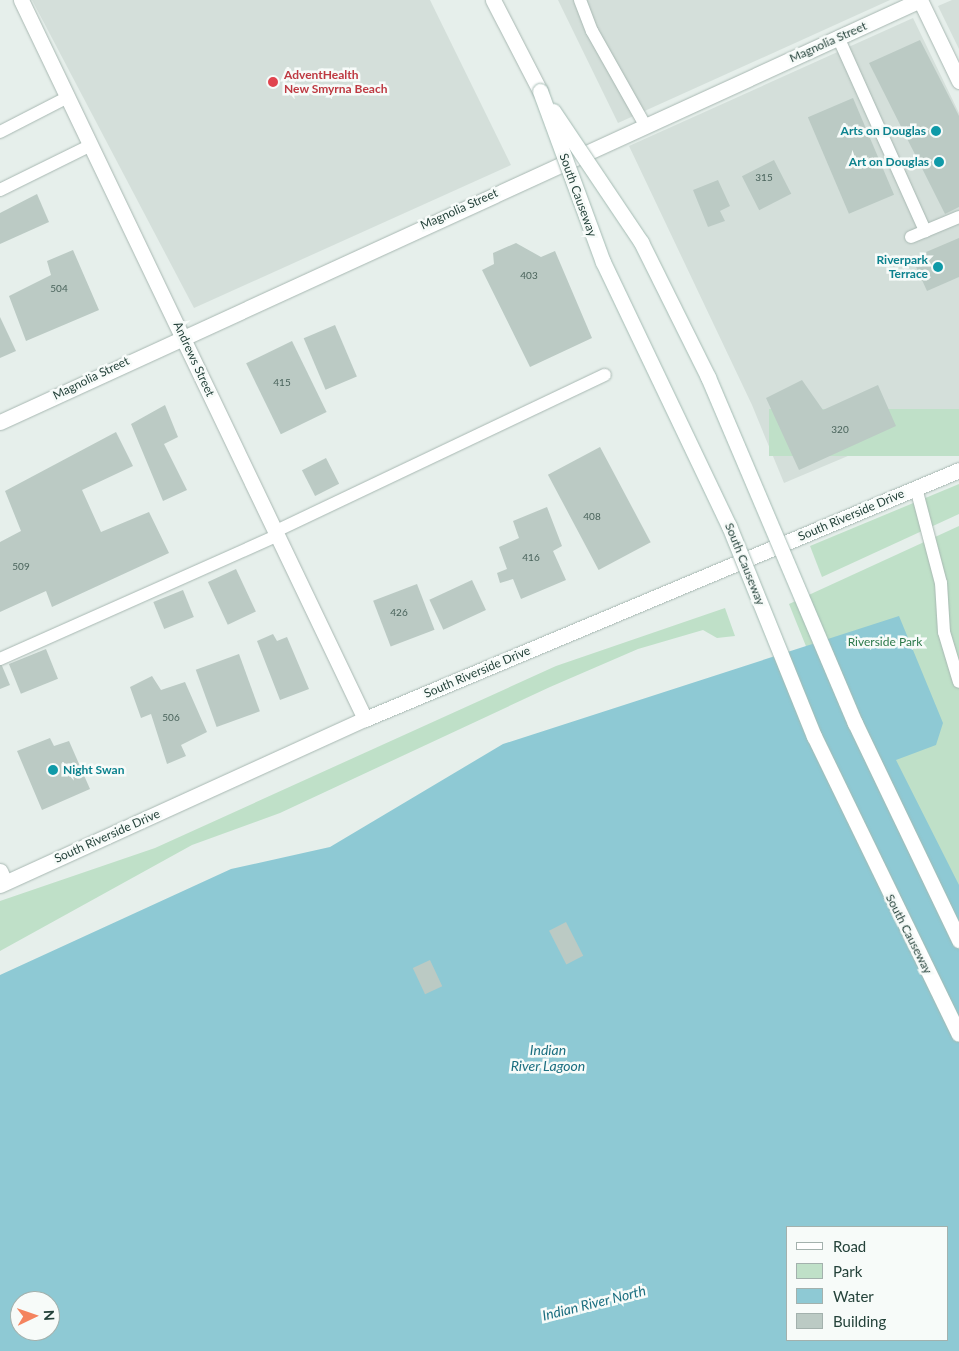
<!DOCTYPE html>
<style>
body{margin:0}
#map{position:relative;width:959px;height:1351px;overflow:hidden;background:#e6efeb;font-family:Lato,sans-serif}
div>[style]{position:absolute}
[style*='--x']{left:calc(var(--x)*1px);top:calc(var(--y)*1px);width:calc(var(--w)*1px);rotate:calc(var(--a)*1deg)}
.built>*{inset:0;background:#d4dfda}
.green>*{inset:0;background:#bfe0c8;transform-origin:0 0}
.water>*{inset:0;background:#8ec9d4}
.building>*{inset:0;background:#bbcac4;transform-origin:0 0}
.roads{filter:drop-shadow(0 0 1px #a8b8b2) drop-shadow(0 0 1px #a8b8b2)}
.service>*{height:12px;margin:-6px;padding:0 6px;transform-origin:6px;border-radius:6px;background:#fff}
.minor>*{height:15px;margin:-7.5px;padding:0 7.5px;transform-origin:7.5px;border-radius:7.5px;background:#fff}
.tertiary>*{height:15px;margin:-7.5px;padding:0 7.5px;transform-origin:7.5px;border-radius:7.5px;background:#fff}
.secondary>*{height:15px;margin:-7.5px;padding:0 7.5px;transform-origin:7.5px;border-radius:7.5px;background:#fff}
.bridges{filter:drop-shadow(0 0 1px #a4bbb3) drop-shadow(0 0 1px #a4bbb3)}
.secondary-bridge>*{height:15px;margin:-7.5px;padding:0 7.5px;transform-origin:7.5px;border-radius:7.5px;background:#fff}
.dots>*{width:14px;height:14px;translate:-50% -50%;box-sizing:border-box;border:2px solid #f7fbf9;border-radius:50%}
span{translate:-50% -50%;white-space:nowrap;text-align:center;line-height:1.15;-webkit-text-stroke:5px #f7fbf9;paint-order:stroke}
.number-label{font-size:10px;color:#4a645c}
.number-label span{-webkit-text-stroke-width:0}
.street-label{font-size:12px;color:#24423a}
.health-label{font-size:12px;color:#be3a42;font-weight:700}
.left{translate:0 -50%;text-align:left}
.culture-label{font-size:12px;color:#0d838f;font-weight:700}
.right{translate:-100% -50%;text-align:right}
.park-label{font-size:12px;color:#2d7a4b}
.water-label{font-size:14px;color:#1c6f80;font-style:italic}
.legend{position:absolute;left:786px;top:1226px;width:162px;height:115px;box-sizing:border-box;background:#f7fbf9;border:1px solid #a3b1ad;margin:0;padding:6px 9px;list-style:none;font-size:15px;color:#24423a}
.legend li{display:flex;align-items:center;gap:10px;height:25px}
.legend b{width:25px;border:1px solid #a3b1ad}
.north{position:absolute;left:10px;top:1291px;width:50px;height:50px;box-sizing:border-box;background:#f7fbf9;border:1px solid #a3b1ad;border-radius:50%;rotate:87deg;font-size:14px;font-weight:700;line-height:20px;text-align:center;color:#24423a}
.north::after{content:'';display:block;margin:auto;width:18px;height:22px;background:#f4845f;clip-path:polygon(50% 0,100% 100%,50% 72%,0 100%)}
</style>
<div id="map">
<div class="built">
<i style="clip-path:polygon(32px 0,430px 0,511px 165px,194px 308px)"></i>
<i style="clip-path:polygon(558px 0,890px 0,618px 123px)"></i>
<i style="clip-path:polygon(952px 0,959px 0,959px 49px,938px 6px)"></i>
<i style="clip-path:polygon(913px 18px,959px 113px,959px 409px,784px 483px,752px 405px,629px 146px)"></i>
</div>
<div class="green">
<i style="left:959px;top:409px;width:47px;height:190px;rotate:90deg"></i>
<i style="clip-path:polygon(959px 484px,959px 514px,822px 577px,810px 546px)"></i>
<i style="clip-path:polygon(959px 526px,959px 911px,917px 922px,789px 604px)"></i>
<i style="clip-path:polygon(725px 608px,735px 636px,717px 638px,703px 630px,638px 649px,550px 687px,280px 813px,192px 845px,0 951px,0 901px,155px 848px,556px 666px)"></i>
</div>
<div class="water">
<i style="clip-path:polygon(evenodd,899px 616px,943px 723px,936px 745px,896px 760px,959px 885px,959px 1351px,0 1351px,0 975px,231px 869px,330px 847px,503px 744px,899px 616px,788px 1227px,948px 1227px,948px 1340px,788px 1340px,788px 1227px,899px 616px,20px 1301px,50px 1301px,50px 1331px,20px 1331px,20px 1301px)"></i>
</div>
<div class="building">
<i style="clip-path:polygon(920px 40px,959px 116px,959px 207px,945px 214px,869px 63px)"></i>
<i style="left:853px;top:98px;width:105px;height:49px;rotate:67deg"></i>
<i style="left:774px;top:160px;width:38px;height:36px;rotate:63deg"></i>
<i style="clip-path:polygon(718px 180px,730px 206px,720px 211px,725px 221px,708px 227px,693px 190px)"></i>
<i style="clip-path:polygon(37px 194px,49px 222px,0 244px,0 213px)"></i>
<i style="clip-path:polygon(959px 238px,959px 277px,927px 291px,912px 258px)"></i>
<i style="clip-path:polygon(516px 243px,541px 257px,555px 251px,592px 338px,530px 367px,482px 270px,494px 264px,493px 253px)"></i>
<i style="clip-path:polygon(73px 250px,99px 310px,26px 341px,9px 296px,51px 275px,47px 261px)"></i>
<i style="clip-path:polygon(0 317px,16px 351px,0 358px)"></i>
<i style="left:335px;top:325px;width:56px;height:34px;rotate:67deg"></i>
<i style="left:292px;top:341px;width:79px;height:51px;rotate:64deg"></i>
<i style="clip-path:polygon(802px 380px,823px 410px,878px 385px,896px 426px,799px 470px,766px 398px)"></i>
<i style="clip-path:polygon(165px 405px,178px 437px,164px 444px,187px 490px,163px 501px,131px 424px)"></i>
<i style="clip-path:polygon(116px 432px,133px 466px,82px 490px,101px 532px,149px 512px,169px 553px,52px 607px,46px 591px,0 612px,0 542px,21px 531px,5px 491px)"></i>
<i style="left:600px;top:447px;width:108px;height:59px;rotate:62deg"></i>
<i style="left:326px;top:458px;width:29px;height:27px;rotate:63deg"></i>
<i style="clip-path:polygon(547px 507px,562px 546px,553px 551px,566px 580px,521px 599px,513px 579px,500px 583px,497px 573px,507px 569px,499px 547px,519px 538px,513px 521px)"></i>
<i style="left:236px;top:569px;width:47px;height:31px;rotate:65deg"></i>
<i style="left:472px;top:580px;width:33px;height:47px;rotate:65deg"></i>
<i style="left:417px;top:584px;width:49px;height:47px;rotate:69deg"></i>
<i style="left:183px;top:590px;width:29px;height:32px;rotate:68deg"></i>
<i style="clip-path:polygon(273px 634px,277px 641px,287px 637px,309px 689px,280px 700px,257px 641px)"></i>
<i style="left:46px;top:649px;width:32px;height:40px;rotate:68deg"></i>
<i style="left:239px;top:654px;width:61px;height:46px;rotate:70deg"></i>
<i style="clip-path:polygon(0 661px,10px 685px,0 689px)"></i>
<i style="clip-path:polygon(152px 676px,161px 690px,185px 682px,207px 732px,181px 745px,186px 756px,167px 764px,151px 714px,141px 718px,130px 687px)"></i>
<i style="clip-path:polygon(50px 738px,54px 746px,69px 741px,90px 789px,42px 810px,17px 751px)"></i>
<i style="left:566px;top:922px;width:38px;height:19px;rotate:63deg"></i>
<i style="left:430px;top:960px;width:29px;height:19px;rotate:65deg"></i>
</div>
<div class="roads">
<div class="service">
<i style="--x:580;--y:0;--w:33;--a:69"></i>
<i style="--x:592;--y:31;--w:108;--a:60.6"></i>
<i style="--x:838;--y:37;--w:213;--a:65.8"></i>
<i style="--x:0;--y:132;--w:76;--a:-27.2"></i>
<i style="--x:0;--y:190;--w:102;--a:-26.3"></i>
<i style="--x:911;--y:237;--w:52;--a:-22.6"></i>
<i style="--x:916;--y:488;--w:98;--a:75.3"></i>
<i style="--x:941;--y:583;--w:49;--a:86.5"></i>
<i style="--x:944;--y:632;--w:52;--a:73.3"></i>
<i style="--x:276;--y:531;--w:364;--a:-25.4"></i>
<i style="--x:0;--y:659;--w:304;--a:-24"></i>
</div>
<div class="minor">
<i style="--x:21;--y:0;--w:797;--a:64.43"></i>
<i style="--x:920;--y:0;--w:90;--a:64.3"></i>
<i style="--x:0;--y:871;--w:12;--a:66"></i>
</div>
<div class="tertiary">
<i style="--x:0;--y:422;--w:1012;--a:-24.64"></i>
<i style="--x:0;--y:885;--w:401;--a:-24.5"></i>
<i style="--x:365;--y:719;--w:644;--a:-22.74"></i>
</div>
<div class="secondary">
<i style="--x:493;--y:0;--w:102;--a:62.7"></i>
</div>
</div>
<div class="bridges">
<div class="secondary-bridge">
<i style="--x:540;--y:91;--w:182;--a:69.8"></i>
<i style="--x:603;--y:262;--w:293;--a:64.5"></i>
<i style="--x:729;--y:526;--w:227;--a:68"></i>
<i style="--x:814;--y:736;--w:331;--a:64.1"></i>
<i style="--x:553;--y:111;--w:158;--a:56.1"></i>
<i style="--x:641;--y:242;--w:151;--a:63.6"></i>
<i style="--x:708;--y:377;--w:376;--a:67"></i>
<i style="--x:855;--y:723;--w:241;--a:64.4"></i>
</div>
</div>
<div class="dots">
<i style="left:273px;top:82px;background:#e0444e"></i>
<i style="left:936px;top:131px;background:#0f9aa8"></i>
<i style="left:939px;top:162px;background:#0f9aa8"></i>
<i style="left:938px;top:267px;background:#0f9aa8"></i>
<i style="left:53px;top:770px;background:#0f9aa8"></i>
</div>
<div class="number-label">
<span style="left:764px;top:178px">315</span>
<span style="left:529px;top:276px">403</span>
<span style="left:59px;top:289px">504</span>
<span style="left:282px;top:383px">415</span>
<span style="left:840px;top:430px">320</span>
<span style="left:592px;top:517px">408</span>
<span style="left:531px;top:558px">416</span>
<span style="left:21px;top:567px">509</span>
<span style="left:399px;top:613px">426</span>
<span style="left:171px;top:718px">506</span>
</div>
<div class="street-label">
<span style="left:828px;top:42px;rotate:-24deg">Magnolia Street</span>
<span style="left:578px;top:195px;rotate:70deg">South Causeway</span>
<span style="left:459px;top:209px;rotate:-24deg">Magnolia Street</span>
<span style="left:194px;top:359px;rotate:65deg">Andrews Street</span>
<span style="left:91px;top:378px;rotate:-26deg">Magnolia Street</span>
<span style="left:851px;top:515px;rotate:-23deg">South Riverside Drive</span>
<span style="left:745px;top:564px;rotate:68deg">South Causeway</span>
<span style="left:477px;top:672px;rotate:-23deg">South Riverside Drive</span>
<span style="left:107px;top:836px;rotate:-24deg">South Riverside Drive</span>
<span style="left:909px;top:934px;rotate:63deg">South Causeway</span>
</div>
<div class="health-label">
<span class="left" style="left:284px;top:82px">AdventHealth<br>New Smyrna Beach</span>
</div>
<div class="culture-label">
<span class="right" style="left:926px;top:131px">Arts on Douglas</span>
<span class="right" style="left:929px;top:162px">Art on Douglas</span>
<span class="right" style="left:928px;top:267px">Riverpark<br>Terrace</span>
<span class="left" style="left:63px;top:770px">Night Swan</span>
</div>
<div class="park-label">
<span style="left:885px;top:642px">Riverside Park</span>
</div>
<div class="water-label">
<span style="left:548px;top:1058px">Indian<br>River Lagoon</span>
<span style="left:594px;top:1303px;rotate:-14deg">Indian River North</span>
</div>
<ul class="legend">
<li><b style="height:6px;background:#fff"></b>Road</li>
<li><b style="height:14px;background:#bfe0c8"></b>Park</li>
<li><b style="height:14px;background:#8ec9d4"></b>Water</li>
<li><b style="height:14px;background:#bbcac4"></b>Building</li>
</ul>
<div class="north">N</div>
</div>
